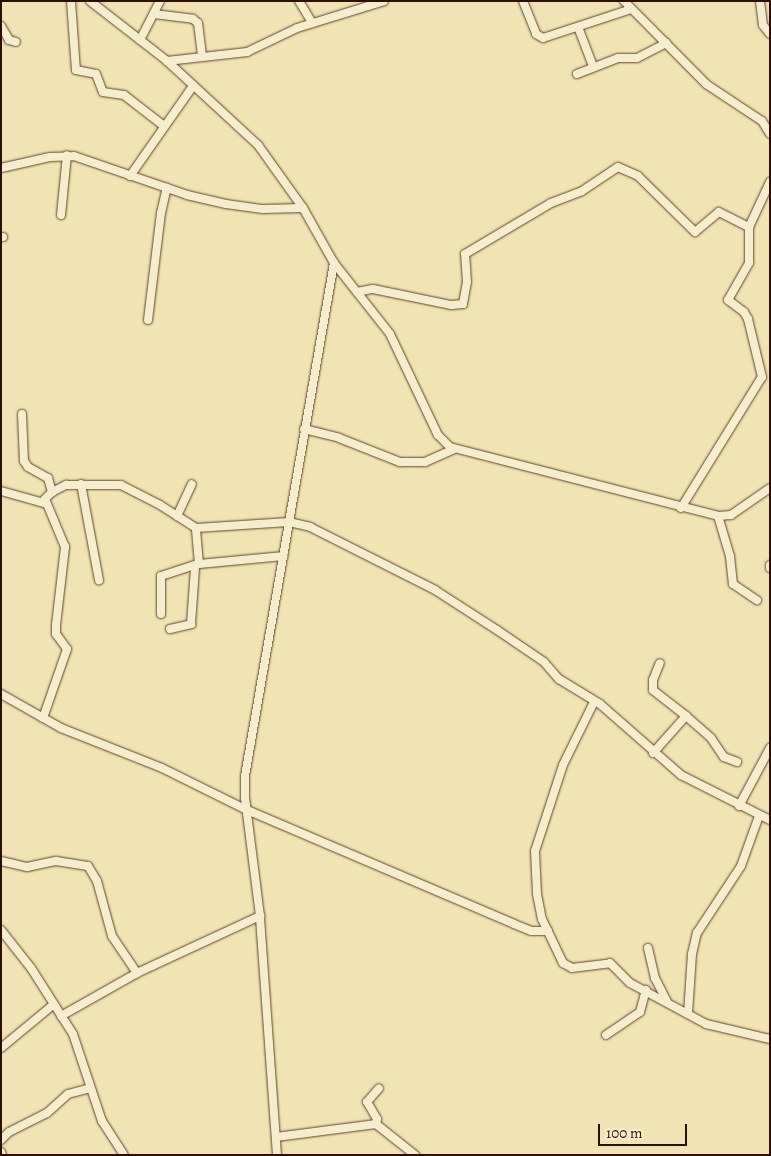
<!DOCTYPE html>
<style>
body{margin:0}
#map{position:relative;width:771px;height:1156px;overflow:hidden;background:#f1e3b3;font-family:Alegreya,serif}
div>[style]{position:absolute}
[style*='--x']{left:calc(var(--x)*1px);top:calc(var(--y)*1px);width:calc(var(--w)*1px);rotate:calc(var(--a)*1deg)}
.roads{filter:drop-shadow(0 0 1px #5e432d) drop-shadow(0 0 1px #5e432d)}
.minor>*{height:8px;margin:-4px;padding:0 4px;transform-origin:4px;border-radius:4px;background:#f6edce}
span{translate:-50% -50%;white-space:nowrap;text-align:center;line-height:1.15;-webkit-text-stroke:4px #f6edce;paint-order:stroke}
.frame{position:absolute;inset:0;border:2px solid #2d0e00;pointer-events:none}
.scale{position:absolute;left:598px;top:1124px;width:89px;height:22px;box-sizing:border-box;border:2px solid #2d0e00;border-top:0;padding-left:6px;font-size:15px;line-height:18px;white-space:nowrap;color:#2d0e00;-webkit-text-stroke:4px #f6edce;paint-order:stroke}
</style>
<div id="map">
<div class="roads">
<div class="minor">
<i style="--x:71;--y:1;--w:69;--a:85.9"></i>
<i style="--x:76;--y:70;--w:20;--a:11"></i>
<i style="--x:96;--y:74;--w:19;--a:69"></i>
<i style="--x:103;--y:92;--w:21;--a:8"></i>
<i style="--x:124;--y:95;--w:51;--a:37.8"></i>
<i style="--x:90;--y:1;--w:98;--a:37.9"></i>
<i style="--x:167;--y:61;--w:124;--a:42.7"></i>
<i style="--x:258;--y:145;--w:77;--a:54.5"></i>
<i style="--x:303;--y:208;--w:63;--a:60.6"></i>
<i style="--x:334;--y:263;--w:90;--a:51.7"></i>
<i style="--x:390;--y:334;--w:112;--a:64.6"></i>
<i style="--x:438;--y:435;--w:17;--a:45"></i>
<i style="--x:450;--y:447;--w:277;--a:14.4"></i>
<i style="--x:718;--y:516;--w:13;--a:-4"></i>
<i style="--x:731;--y:515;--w:47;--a:-34.7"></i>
<i style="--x:299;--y:1;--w:26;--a:59"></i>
<i style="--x:523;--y:1;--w:35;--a:68"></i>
<i style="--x:536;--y:34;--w:8;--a:30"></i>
<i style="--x:543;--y:38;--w:93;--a:-18.2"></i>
<i style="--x:624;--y:1;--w:117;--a:45.3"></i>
<i style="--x:706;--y:84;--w:67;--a:33.5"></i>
<i style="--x:762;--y:121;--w:15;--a:58"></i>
<i style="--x:760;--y:1;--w:24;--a:83"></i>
<i style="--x:763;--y:25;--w:11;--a:52"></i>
<i style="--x:154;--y:14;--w:39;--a:7"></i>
<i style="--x:193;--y:19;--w:6;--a:39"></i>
<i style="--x:198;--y:23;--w:34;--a:83"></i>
<i style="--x:1;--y:26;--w:16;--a:60"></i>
<i style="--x:9;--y:40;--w:7;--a:16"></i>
<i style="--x:578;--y:27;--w:42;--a:69"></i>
<i style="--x:140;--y:40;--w:44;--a:-62.9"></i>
<i style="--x:167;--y:61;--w:81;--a:-6.4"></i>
<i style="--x:247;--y:52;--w:55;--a:-25.6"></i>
<i style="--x:297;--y:28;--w:91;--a:-17.2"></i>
<i style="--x:577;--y:74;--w:44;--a:-21.3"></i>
<i style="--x:618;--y:58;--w:19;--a:0"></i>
<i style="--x:637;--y:58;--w:33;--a:-27"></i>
<i style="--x:1;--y:168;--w:50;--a:-12.7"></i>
<i style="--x:50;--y:157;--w:24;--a:-2"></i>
<i style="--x:74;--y:156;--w:120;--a:19"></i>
<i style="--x:187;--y:195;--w:40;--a:13"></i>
<i style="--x:226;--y:204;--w:37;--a:8"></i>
<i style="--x:263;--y:209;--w:40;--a:-1.4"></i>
<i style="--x:130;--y:176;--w:110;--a:-55"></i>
<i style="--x:61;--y:215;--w:60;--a:-84.3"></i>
<i style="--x:1;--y:237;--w:2;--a:0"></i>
<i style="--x:357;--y:292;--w:16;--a:-11"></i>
<i style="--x:373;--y:289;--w:80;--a:11.6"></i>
<i style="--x:451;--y:305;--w:12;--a:-5"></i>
<i style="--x:463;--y:304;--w:22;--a:-80"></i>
<i style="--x:467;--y:282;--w:28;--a:-94"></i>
<i style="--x:465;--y:254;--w:100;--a:-30.7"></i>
<i style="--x:551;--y:203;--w:33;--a:-21"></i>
<i style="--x:582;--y:191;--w:43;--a:-33.7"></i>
<i style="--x:618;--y:167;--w:22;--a:24"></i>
<i style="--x:638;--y:176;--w:80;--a:44.5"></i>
<i style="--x:695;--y:232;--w:31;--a:-40"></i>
<i style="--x:719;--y:212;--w:34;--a:27"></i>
<i style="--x:148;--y:320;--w:108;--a:-83.1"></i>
<i style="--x:161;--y:213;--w:26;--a:-77"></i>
<i style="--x:22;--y:414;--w:47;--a:87.6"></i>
<i style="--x:24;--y:461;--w:7;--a:56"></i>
<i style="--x:28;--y:467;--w:23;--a:29"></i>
<i style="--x:48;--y:478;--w:15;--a:74"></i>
<i style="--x:304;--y:429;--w:36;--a:14"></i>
<i style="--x:339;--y:438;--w:66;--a:21.5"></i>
<i style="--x:400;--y:462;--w:25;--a:0"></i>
<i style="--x:425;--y:462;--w:32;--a:-24"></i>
<i style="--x:81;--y:484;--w:98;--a:79.4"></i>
<i style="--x:1;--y:491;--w:45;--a:15.6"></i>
<i style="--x:681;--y:508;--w:154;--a:-58.3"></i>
<i style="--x:762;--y:377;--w:60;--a:-103.6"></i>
<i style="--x:748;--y:319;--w:8;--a:-120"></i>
<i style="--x:744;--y:312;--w:20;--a:-143"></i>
<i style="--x:728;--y:300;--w:43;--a:-60.4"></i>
<i style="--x:749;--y:263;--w:36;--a:-90"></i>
<i style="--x:749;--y:227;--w:50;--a:-65"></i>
<i style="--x:177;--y:516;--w:35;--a:-65"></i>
<i style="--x:718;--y:516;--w:42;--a:73.3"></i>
<i style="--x:730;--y:556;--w:28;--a:84"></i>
<i style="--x:733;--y:584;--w:29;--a:34"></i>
<i style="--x:199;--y:564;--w:85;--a:-5.4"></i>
<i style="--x:770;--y:565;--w:3;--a:90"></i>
<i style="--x:161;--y:614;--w:38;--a:-90"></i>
<i style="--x:161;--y:576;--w:40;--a:-18"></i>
<i style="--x:199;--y:564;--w:36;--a:-95"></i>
<i style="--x:170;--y:629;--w:22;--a:-13"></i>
<i style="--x:191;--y:624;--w:56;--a:-85.9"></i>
<i style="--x:1;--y:694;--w:69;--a:29.5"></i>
<i style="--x:61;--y:728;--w:109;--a:21.6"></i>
<i style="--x:162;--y:768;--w:95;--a:26.3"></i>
<i style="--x:247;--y:810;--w:290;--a:23.1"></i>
<i style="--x:514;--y:924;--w:18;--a:22"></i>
<i style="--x:531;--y:931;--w:17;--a:0"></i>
<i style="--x:594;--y:702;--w:70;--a:116.2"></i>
<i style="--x:563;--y:765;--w:90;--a:108"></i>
<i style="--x:535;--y:851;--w:43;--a:87.3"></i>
<i style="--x:537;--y:894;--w:25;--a:79"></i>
<i style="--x:542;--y:919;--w:49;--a:64.5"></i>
<i style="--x:563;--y:963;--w:10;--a:29"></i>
<i style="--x:572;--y:968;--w:38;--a:-7"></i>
<i style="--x:610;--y:963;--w:28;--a:45"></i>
<i style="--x:630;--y:983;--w:86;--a:28.3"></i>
<i style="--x:706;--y:1024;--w:66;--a:13.2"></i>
<i style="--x:686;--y:716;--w:33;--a:41"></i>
<i style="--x:711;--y:738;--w:23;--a:56"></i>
<i style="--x:724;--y:757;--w:14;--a:21"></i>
<i style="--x:43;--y:718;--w:73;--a:-70.8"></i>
<i style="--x:67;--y:649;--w:19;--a:-126"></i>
<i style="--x:56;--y:634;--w:9;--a:-90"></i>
<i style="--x:56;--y:625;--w:79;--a:-83.4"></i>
<i style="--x:65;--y:547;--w:52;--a:-112.6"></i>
<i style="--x:45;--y:499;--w:10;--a:-45"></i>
<i style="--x:52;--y:492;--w:16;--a:-27"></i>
<i style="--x:66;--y:485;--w:55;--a:0"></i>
<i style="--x:121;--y:485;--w:44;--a:27.1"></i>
<i style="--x:160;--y:505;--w:43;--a:32.6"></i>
<i style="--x:196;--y:528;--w:93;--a:-3.7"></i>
<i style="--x:289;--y:522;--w:22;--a:13"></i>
<i style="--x:310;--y:527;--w:140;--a:26.7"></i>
<i style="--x:435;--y:590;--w:74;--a:32.8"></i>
<i style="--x:497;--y:630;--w:57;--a:34.2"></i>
<i style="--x:544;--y:662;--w:23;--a:49"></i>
<i style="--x:559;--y:679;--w:48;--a:31.4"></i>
<i style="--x:600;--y:704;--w:108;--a:41.2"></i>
<i style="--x:681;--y:775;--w:100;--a:26.8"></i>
<i style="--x:653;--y:753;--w:50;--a:-48.3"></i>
<i style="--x:686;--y:716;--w:42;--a:-141.8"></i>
<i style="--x:653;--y:690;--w:10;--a:-90"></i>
<i style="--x:653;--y:680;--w:18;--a:-68"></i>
<i style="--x:739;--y:806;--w:66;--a:-61.9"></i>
<i style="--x:1;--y:861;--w:27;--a:13"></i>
<i style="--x:27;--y:867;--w:30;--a:-12"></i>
<i style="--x:56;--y:861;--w:32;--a:9"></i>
<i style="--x:88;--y:866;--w:17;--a:59"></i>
<i style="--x:97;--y:881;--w:57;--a:74.7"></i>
<i style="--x:112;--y:936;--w:45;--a:56"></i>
<i style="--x:1;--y:930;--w:48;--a:51.7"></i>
<i style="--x:31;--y:968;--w:78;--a:57.5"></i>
<i style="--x:73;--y:1034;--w:92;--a:71.6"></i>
<i style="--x:102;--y:1121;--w:40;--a:57.1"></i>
<i style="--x:648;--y:948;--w:31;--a:77"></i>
<i style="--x:655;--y:978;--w:27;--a:63"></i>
<i style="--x:688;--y:1014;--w:60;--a:-86.2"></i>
<i style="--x:692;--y:954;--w:22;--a:-77"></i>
<i style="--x:697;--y:933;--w:80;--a:-56.7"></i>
<i style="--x:741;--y:866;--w:53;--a:-70.2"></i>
<i style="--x:61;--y:1016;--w:87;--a:-29.5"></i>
<i style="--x:137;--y:973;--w:136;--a:-24.9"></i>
<i style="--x:606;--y:1035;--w:41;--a:-34.1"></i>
<i style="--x:640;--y:1012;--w:23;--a:-75"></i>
<i style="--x:1;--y:1048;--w:67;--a:-39.6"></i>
<i style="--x:376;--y:1124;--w:5;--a:-79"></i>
<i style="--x:377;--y:1119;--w:20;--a:-120"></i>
<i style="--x:367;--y:1102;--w:18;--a:-49"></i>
<i style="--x:276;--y:1137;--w:101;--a:-7.4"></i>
<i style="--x:376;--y:1124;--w:50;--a:38.5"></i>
<i style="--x:1;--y:1140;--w:11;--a:-45"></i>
<i style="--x:9;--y:1132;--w:42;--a:-26.6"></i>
<i style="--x:47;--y:1113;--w:28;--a:-42"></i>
<i style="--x:68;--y:1094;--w:23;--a:-15"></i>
<i style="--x:1;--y:1152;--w:3;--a:72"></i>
<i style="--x:277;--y:1155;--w:240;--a:-94.1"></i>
<i style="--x:260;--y:916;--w:119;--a:-97.2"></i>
<i style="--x:245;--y:798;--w:22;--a:-90"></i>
<i style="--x:245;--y:776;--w:521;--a:-80.16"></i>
</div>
</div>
<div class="frame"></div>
<div class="scale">100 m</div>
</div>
